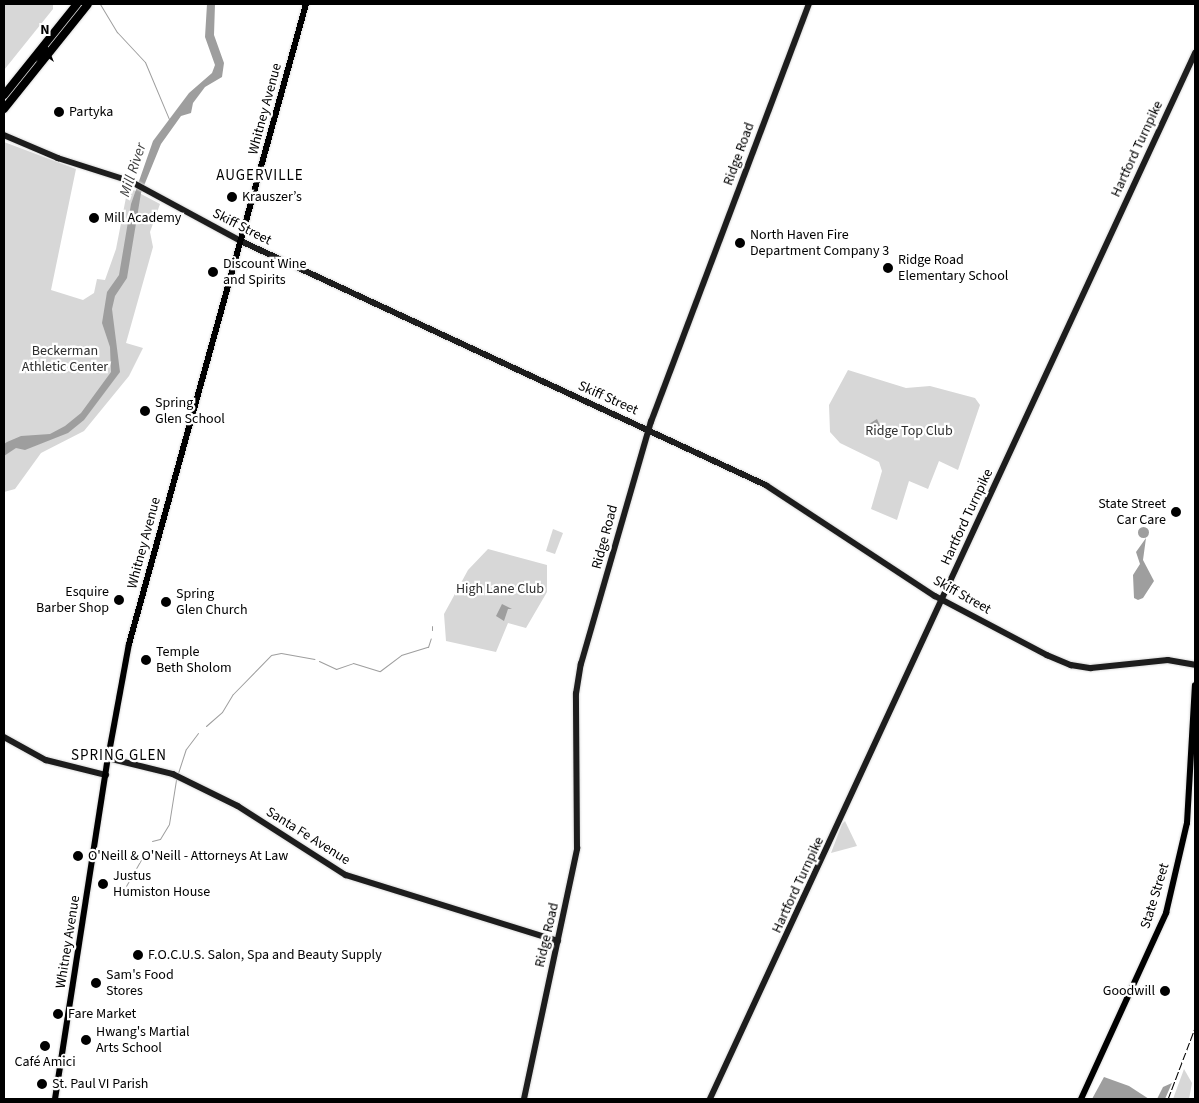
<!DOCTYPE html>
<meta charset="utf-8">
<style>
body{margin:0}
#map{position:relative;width:1199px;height:1103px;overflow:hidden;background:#fff;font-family:"Source Sans 3",sans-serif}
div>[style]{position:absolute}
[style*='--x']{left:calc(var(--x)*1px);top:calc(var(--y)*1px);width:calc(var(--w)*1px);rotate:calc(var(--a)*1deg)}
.green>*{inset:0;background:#d7d7d7}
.water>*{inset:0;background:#9e9e9e}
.round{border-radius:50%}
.stream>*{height:1px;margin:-0.5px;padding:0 0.5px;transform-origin:0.5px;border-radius:0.5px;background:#9e9e9e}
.roads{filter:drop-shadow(0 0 1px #dbdbdb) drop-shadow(0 0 1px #dbdbdb)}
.secondary>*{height:5.5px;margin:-2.75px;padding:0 2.75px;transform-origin:2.75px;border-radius:2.75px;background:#1d1d1d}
.primary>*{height:6px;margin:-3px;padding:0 3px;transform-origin:3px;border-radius:3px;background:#000}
.motorway>*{height:8px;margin:-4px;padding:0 4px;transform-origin:4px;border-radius:4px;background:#000}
.rail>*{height:1px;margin-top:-0.5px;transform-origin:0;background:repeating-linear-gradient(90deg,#000 0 8px,transparent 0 10.5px)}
.dots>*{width:14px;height:14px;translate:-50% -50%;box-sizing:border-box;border:2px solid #fff;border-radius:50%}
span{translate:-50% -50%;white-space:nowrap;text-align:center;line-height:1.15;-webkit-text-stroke:4.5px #fff;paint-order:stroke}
.street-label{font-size:14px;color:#000}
.poi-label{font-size:14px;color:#000}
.left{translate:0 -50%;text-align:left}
.right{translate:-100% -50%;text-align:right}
.park-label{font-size:14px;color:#2e2e2e}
.water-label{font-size:15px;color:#3f3f3f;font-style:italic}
.neighbourhood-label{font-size:15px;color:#000;letter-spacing:1px}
.frame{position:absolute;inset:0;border:5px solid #000;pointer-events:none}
.north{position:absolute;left:20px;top:20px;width:50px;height:50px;-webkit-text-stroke:4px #fff;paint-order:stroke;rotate:0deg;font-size:14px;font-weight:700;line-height:20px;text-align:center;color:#000}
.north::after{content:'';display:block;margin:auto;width:18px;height:22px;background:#000;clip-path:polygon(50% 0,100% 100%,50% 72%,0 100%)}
</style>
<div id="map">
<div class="green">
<i style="clip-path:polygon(4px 4px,53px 4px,53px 9px,4px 70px)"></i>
<i style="clip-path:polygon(4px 142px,76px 169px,51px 290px,83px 300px,94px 293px,97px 279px,105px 280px,116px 249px,128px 187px,160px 204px,150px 232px,153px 247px,126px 343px,143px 348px,129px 376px,84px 431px,41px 453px,15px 489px,4px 492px)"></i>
<i style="clip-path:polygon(848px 370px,906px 388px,930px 386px,975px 398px,980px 405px,958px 470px,939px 461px,928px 489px,909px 481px,897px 520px,871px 509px,882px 471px,879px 462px,840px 443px,830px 432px,829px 405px)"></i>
<i style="clip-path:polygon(553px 529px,563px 533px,555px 554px,546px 551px)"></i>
<i style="clip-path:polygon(488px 549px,547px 565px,547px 592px,526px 628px,508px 623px,496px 652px,446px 641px,444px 614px,468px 570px)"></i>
<i style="clip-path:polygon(845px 821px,857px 846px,831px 853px,842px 824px)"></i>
<i style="clip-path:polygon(1184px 1069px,1192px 1083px,1189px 1099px,1173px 1099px)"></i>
</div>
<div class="water">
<i style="clip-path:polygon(207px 4px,215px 4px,214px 35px,224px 63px,222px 77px,205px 87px,193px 103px,191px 113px,181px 116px,161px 144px,141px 193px,127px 278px,115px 296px,112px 309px,120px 372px,84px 420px,68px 433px,25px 450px,16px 448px,4px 456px,4px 444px,7px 442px,21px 436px,50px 434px,65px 426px,81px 413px,111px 372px,110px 347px,102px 323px,107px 292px,119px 275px,131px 204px,153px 141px,189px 93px,212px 73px,215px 65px,205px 37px)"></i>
<i style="clip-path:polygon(877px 419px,881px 428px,878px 430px,881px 435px,875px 438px,873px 433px,868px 435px,864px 427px)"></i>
<i class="round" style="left:1137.5px;top:526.5px;width:11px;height:11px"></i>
<i style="clip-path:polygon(1146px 538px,1143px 560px,1154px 581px,1143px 598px,1138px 600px,1134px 598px,1133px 575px,1140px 564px,1136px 552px)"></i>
<i style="clip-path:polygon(502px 604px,512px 609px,508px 609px,504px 621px,496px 616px)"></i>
<i style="clip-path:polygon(1104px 1077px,1129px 1086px,1149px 1099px,1092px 1099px)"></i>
<i style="clip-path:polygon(1172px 1083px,1165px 1099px,1157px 1099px,1163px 1087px)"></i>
</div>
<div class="stream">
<i style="--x:100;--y:4;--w:33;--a:59"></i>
<i style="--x:117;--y:32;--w:41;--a:47"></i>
<i style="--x:145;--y:62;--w:62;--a:67.2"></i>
<i style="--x:432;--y:630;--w:4;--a:-90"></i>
<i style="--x:319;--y:661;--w:19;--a:25"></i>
<i style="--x:336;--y:669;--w:18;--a:-19"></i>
<i style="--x:353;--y:663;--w:28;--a:17"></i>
<i style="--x:380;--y:671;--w:26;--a:-37"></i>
<i style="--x:401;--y:655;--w:28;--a:-17"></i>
<i style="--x:428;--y:647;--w:9;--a:-72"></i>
<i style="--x:206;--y:726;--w:21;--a:-41"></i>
<i style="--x:222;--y:712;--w:21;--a:-59"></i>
<i style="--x:233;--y:694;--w:54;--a:-45.7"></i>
<i style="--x:271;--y:655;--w:10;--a:-11"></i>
<i style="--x:281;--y:653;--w:34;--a:10"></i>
<i style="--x:178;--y:773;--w:25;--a:-72"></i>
<i style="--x:186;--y:749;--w:20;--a:-53"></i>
<i style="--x:152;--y:841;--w:8;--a:-14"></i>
<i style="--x:160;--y:839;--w:17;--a:-59"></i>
<i style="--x:169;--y:824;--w:45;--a:-81"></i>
<i style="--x:126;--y:886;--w:40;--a:-60.3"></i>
</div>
<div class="roads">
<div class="secondary">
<i style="--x:4;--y:135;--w:59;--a:23.1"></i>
<i style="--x:58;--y:158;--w:76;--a:17.7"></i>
<i style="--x:130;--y:181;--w:126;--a:28.4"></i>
<i style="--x:241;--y:241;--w:579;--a:24.93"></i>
<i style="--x:766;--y:485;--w:202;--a:33.3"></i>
<i style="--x:935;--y:596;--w:127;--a:27.8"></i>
<i style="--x:1047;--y:655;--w:26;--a:23"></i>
<i style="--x:1071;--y:665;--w:20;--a:9"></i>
<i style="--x:1091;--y:668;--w:77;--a:-5.9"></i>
<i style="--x:1168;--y:660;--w:27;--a:10"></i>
<i style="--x:4;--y:737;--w:48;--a:28.7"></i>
<i style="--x:46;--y:760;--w:62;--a:14"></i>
<i style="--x:108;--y:758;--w:67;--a:13.8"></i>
<i style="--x:173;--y:774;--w:72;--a:26.2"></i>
<i style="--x:238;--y:806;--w:128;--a:32.6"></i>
<i style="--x:346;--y:875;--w:222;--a:17.3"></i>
<i style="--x:524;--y:1099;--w:256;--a:-78"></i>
<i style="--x:577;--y:849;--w:155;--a:-90.4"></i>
<i style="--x:576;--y:694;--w:30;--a:-81"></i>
<i style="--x:581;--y:664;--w:252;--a:-73.9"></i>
<i style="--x:651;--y:422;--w:447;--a:-69.3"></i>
<i style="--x:710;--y:1099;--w:1153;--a:-65.12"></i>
</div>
<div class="primary">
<i style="--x:55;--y:1099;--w:345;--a:-81.2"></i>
<i style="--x:108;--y:758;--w:116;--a:-79.6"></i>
<i style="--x:129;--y:644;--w:664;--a:-74.54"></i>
<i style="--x:1081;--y:1099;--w:205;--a:-65.4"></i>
<i style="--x:1166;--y:913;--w:92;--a:-76.9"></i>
<i style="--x:1187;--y:823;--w:138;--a:-86.7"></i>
</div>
<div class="motorway">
<i style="--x:4;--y:95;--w:117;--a:-51.3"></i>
<i style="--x:4;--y:109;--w:134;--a:-51.3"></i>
</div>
</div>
<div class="rail">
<i style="--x:1168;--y:1099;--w:76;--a:-69.2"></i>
</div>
<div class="dots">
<i style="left:59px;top:112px;background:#000"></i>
<i style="left:232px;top:197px;background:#000"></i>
<i style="left:94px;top:218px;background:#000"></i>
<i style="left:740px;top:243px;background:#000"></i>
<i style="left:888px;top:268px;background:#000"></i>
<i style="left:213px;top:272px;background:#000"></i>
<i style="left:145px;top:411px;background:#000"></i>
<i style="left:1176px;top:512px;background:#000"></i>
<i style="left:119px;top:600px;background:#000"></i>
<i style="left:166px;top:602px;background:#000"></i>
<i style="left:146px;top:660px;background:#000"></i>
<i style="left:78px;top:856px;background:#000"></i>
<i style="left:103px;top:884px;background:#000"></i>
<i style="left:138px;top:955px;background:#000"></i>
<i style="left:96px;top:983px;background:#000"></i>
<i style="left:1165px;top:991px;background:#000"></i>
<i style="left:58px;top:1014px;background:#000"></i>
<i style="left:86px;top:1040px;background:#000"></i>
<i style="left:45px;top:1046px;background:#000"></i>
<i style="left:42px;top:1084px;background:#000"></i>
</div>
<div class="street-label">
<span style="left:265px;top:109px;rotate:-75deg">Whitney Avenue</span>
<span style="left:1137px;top:149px;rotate:-65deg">Hartford Turnpike</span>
<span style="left:739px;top:154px;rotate:-70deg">Ridge Road</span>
<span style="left:242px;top:227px;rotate:27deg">Skiff Street</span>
<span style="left:608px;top:398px;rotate:24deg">Skiff Street</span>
<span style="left:967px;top:517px;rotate:-65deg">Hartford Turnpike</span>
<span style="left:605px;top:537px;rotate:-75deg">Ridge Road</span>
<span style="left:144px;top:543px;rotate:-75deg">Whitney Avenue</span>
<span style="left:962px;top:595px;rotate:29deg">Skiff Street</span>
<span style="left:308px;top:836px;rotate:32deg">Santa Fe Avenue</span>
<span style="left:798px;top:885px;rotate:-65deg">Hartford Turnpike</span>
<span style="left:1155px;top:896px;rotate:-73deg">State Street</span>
<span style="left:547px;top:935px;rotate:-77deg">Ridge Road</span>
<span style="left:68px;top:942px;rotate:-81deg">Whitney Avenue</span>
</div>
<div class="poi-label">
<span class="left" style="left:69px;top:112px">Partyka</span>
<span class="left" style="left:242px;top:197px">Krauszer’s</span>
<span class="left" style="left:104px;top:218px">Mill Academy</span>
<span class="left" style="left:750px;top:243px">North Haven Fire<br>Department Company 3</span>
<span class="left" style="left:898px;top:268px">Ridge Road<br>Elementary School</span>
<span class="left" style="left:223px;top:272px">Discount Wine<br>and Spirits</span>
<span class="left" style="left:155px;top:411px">Spring<br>Glen School</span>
<span class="right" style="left:1166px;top:512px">State Street<br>Car Care</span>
<span class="right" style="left:109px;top:600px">Esquire<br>Barber Shop</span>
<span class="left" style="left:176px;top:602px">Spring<br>Glen Church</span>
<span class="left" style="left:156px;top:660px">Temple<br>Beth Sholom</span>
<span class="left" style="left:88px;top:856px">O'Neill &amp; O'Neill - Attorneys At Law</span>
<span class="left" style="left:113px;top:884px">Justus<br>Humiston House</span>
<span class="left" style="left:148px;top:955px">F.O.C.U.S. Salon, Spa and Beauty Supply</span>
<span class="left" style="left:106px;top:983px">Sam's Food<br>Stores</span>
<span class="right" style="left:1155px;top:991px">Goodwill</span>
<span class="left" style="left:68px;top:1014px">Fare Market</span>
<span class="left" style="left:96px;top:1040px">Hwang's Martial<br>Arts School</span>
<span style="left:45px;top:1062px">Café Amici</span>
<span class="left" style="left:52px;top:1084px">St. Paul VI Parish</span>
</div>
<div class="park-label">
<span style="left:65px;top:359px">Beckerman<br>Athletic Center</span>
<span style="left:909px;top:431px">Ridge Top Club</span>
<span style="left:500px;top:589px">High Lane Club</span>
</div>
<div class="water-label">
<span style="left:133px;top:170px;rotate:-72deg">Mill River</span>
</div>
<div class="neighbourhood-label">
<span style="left:260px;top:176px">AUGERVILLE</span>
<span style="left:119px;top:756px">SPRING GLEN</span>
</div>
<div class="frame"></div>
<div class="north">N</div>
</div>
